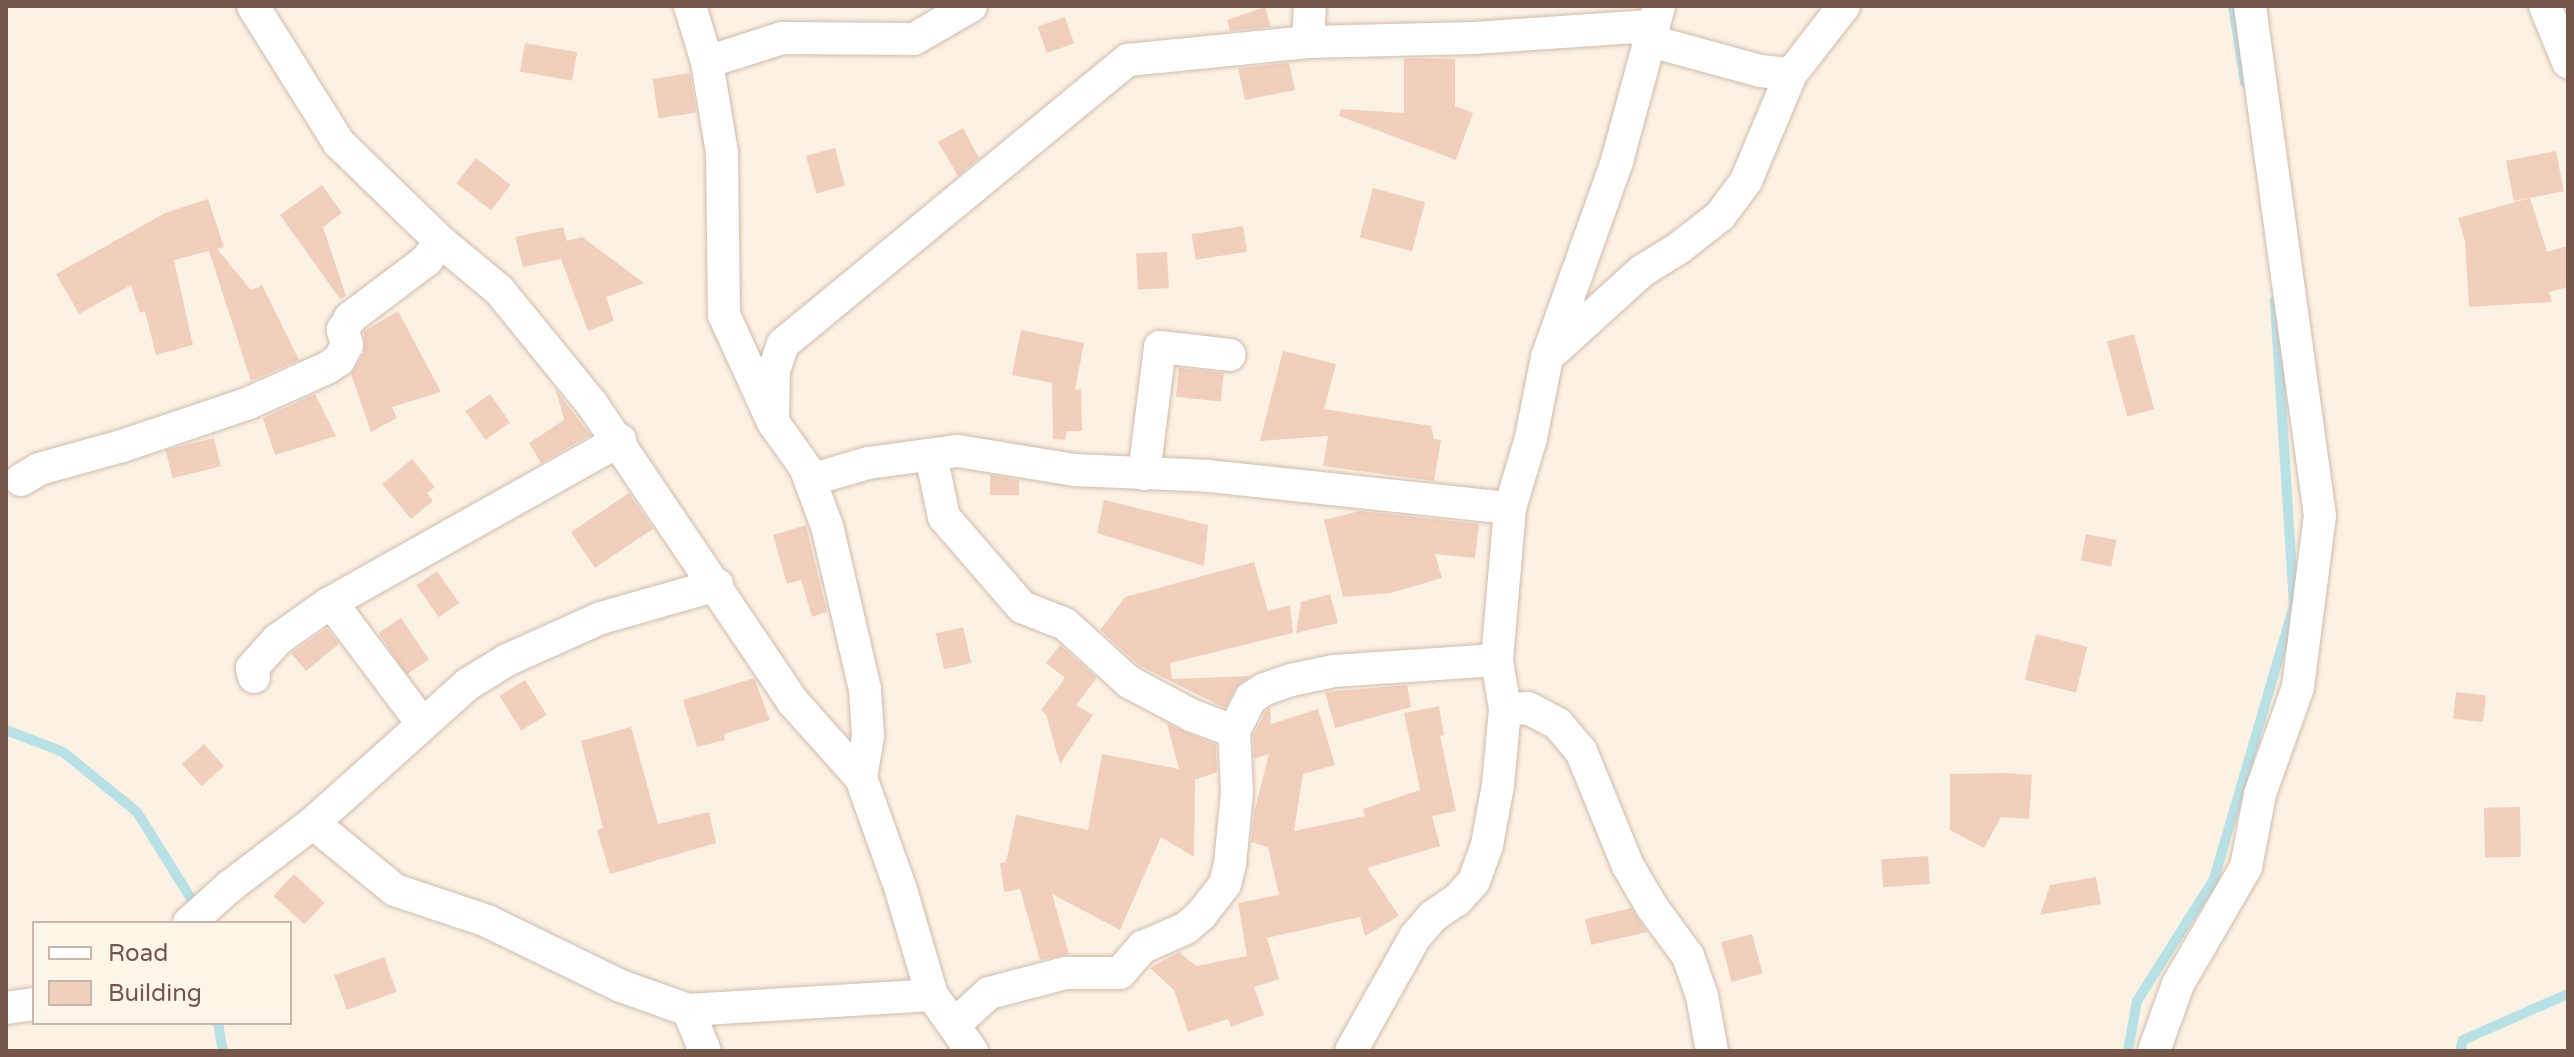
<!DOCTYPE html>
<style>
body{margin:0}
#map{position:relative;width:2574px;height:1057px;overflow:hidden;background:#fcf2e4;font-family:"Varela Round",sans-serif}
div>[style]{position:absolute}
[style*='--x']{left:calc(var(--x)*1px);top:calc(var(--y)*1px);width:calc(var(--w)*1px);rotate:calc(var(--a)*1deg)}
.stream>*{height:10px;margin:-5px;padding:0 5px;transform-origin:5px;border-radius:5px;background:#b8e1e6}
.building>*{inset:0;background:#f2cfbc;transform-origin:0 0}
.roads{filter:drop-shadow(0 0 2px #d0bbad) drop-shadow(0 0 2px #d0bbad)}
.street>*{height:32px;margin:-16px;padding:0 16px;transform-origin:16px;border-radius:16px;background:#fff}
span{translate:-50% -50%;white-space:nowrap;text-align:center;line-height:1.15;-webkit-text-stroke:6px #fff6ea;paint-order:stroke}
.frame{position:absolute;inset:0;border:8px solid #75574a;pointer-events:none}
.legend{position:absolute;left:32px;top:921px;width:260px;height:104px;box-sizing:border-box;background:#fff6ea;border:2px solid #c8b6aa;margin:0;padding:10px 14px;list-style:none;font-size:24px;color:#75574a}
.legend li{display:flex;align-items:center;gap:16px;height:40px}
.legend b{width:40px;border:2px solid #c8b6aa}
</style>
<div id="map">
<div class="stream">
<i style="--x:2233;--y:6;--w:78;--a:81.1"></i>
<i style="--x:6;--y:730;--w:61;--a:21.1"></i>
<i style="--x:63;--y:752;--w:95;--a:39"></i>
<i style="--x:137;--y:812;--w:113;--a:58"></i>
<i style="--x:218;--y:1023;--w:28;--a:80"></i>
<i style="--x:2128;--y:1051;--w:51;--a:-79.8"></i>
<i style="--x:2137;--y:1001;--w:144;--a:-57.7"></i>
<i style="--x:2214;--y:879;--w:285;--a:-73.7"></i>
<i style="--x:2294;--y:605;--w:305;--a:-93.6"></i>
<i style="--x:2460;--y:1051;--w:11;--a:-75"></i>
<i style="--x:2463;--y:1040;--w:115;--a:-23.7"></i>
</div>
<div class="building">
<i style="clip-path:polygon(1265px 7px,1271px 27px,1230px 31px,1227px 20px)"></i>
<i style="left:1065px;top:17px;width:28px;height:29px;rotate:71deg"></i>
<i style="left:525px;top:43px;width:53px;height:29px;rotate:10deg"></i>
<i style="clip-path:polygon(1413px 58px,1455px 59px,1455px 106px,1473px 113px,1456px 160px,1339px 116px,1341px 109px,1404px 113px,1404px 59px)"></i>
<i style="clip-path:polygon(1289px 63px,1295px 90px,1245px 100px,1238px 68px)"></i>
<i style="left:690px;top:73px;width:40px;height:38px;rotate:81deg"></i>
<i style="clip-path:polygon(963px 128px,979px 158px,958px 176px,938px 142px)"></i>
<i style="left:835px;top:148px;width:39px;height:30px;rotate:75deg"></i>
<i style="left:2556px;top:151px;width:41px;height:51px;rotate:79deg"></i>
<i style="left:476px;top:158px;width:44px;height:32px;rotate:38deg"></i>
<i style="clip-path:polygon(322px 185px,342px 213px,323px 227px,346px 296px,340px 299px,280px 215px)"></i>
<i style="left:1373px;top:188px;width:54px;height:51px;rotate:15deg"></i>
<i style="clip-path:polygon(2530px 198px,2547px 252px,2568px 246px,2568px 287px,2549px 292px,2552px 302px,2469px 307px,2465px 241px,2458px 218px)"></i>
<i style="clip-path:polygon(208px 199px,224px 247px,217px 249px,251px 290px,262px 285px,299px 360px,251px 381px,209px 251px,174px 260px,193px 345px,156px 355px,145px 311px,140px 313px,131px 285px,79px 314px,56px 274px,165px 213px)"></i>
<i style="left:1243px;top:226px;width:26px;height:52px;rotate:81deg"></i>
<i style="clip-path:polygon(563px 227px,567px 241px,582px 237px,644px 283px,606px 297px,614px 321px,588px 331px,561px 259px,523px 267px,515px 237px)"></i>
<i style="left:1167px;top:252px;width:36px;height:31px;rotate:87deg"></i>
<i style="clip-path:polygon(398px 311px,441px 392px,392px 407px,397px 418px,371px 432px,351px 374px,364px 353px,364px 331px)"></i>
<i style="clip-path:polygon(1021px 330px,1084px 343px,1075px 390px,1081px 389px,1082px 431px,1067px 431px,1065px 440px,1053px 439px,1052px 383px,1012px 375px)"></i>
<i style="left:2134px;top:334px;width:78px;height:28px;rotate:75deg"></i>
<i style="clip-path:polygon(1283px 351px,1336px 364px,1324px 409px,1431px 426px,1434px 439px,1441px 440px,1434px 481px,1323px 466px,1328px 436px,1260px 441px)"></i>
<i style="left:1179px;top:368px;width:45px;height:29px;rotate:6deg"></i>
<i style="clip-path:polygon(556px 390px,590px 435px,541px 463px,529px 443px,564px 420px)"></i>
<i style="clip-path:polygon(315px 394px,336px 436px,275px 455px,263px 418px)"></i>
<i style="left:490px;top:394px;width:35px;height:30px;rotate:55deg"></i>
<i style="left:214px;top:438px;width:29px;height:50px;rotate:76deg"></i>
<i style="clip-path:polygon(412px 459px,435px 487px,427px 493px,433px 501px,411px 519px,382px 484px)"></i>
<i style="clip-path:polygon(990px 475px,1019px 480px,1019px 495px,990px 495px)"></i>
<i style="left:629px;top:493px;width:43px;height:70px;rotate:56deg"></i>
<i style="clip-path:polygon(1104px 500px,1208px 525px,1204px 566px,1097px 533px)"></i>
<i style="clip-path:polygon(1360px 511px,1479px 524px,1475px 558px,1435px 554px,1442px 578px,1391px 593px,1343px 597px,1324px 520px)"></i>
<i style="clip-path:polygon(806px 525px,827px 612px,812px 617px,801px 580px,787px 584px,773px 535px)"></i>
<i style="left:2086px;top:534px;width:31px;height:27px;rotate:11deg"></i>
<i style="clip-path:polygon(1254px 562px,1268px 611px,1290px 605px,1293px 633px,1170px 663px,1172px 679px,1250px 676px,1235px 689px,1225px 708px,1140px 666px,1100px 630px,1125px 597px)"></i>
<i style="left:437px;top:571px;width:39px;height:25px;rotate:55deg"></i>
<i style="clip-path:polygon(1330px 594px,1338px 623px,1296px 633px,1301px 602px)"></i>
<i style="left:401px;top:618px;width:50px;height:27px;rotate:56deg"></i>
<i style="left:963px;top:627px;width:37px;height:28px;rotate:77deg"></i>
<i style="clip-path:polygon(327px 628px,339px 644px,306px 671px,291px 653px)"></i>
<i style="left:2036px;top:634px;width:53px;height:47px;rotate:14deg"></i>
<i style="clip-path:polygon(1060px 645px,1097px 678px,1076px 705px,1093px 715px,1060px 764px,1046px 714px,1041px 710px,1065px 678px,1046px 663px)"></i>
<i style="clip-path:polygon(754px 678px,770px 720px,724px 734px,725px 740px,697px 747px,683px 700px)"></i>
<i style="left:525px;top:680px;width:41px;height:30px;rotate:58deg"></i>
<i style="clip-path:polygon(1407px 685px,1411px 707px,1335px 728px,1325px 692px)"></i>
<i style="left:2456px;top:692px;width:30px;height:27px;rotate:6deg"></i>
<i style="clip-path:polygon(1439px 706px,1444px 735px,1440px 736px,1456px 811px,1432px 816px,1440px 846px,1367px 868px,1399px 916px,1365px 936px,1360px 917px,1267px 938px,1279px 979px,1254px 987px,1264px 1015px,1231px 1027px,1228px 1019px,1188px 1032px,1174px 990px,1150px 968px,1179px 952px,1196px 966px,1247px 956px,1238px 903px,1279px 895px,1268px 847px,1251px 842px,1254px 813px,1269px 754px,1254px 759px,1253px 735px,1266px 711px,1270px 708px,1271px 724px,1318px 709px,1335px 765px,1303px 774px,1294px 831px,1365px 816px,1363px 809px,1420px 790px,1404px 713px)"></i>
<i style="clip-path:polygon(1167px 724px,1216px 745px,1217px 772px,1195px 780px,1194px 857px,1161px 837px,1120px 930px,1052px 894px,1069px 954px,1040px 960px,1020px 889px,1004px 892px,1000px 863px,1006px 862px,1016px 815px,1088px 830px,1102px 754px,1179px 769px)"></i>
<i style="clip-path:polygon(631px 727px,658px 824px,709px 812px,716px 843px,610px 874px,597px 830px,603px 828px,581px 741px)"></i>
<i style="left:204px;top:744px;width:30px;height:30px;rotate:48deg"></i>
<i style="clip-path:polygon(2006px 773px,2032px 775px,2029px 819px,2001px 817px,1984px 848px,1950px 830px,1950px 774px)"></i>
<i style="left:2520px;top:807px;width:50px;height:36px;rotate:89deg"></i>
<i style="left:1928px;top:856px;width:28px;height:47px;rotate:86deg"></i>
<i style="left:294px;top:874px;width:42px;height:30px;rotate:43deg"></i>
<i style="clip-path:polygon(2096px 877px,2101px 904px,2040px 915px,2050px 885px)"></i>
<i style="clip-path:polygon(1631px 908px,1647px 932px,1591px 945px,1585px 919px)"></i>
<i style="left:1752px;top:934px;width:41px;height:32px;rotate:75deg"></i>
<i style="left:384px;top:957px;width:37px;height:53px;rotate:70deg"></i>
</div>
<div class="roads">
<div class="street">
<i style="--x:253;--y:6;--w:162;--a:57.9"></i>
<i style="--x:339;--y:143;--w:141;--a:44.1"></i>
<i style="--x:440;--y:241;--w:77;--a:39.7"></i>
<i style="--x:499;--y:290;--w:147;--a:50.8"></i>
<i style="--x:592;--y:404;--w:361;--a:56"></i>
<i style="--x:794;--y:703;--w:101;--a:48.2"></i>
<i style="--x:861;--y:778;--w:119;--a:70.3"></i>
<i style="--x:901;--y:890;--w:109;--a:73.6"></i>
<i style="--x:932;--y:995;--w:69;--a:54.5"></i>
<i style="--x:690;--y:6;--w:59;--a:73.1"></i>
<i style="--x:707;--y:62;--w:92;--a:80.6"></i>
<i style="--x:722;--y:153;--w:162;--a:89.3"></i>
<i style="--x:724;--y:315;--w:118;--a:65.4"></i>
<i style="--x:773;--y:422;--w:55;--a:54.6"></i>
<i style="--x:805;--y:467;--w:63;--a:69.6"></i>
<i style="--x:827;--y:526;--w:167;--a:76.9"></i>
<i style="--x:865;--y:689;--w:47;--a:86.3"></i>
<i style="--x:868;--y:736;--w:43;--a:99.5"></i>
<i style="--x:2545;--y:6;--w:61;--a:67.7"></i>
<i style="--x:1647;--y:40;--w:117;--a:15.3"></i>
<i style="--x:1760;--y:71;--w:31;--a:6"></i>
<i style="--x:1308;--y:42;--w:36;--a:-87"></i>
<i style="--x:707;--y:62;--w:79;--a:-17.7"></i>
<i style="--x:782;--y:38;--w:132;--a:0.4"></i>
<i style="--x:914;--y:39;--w:66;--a:-30.1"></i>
<i style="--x:1554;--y:351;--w:119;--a:-42.3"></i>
<i style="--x:1642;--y:271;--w:44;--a:-31.9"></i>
<i style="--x:1679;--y:248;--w:52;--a:-38"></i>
<i style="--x:1720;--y:216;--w:44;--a:-53.4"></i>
<i style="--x:1746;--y:181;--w:116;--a:-67.2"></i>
<i style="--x:1791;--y:74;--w:86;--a:-52.1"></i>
<i style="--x:773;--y:422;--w:52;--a:-88.9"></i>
<i style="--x:774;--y:370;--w:28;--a:-71"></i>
<i style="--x:783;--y:344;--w:447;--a:-39.5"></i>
<i style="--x:1128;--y:60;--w:181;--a:-5.7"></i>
<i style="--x:1308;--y:42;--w:166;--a:-1.4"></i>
<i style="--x:1474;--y:38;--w:177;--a:-3.9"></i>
<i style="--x:931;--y:455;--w:63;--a:78.2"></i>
<i style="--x:944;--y:517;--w:119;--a:49.1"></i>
<i style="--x:1022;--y:607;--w:46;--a:21.6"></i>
<i style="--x:1065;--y:624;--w:86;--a:42.2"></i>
<i style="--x:1129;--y:682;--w:70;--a:28"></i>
<i style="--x:1191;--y:715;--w:36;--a:21"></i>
<i style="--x:1225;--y:728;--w:9;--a:18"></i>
<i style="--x:1234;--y:731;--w:37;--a:-63"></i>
<i style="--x:1251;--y:698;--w:17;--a:-33"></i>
<i style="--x:1265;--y:689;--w:28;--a:-19"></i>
<i style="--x:1291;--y:680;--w:44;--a:-11.8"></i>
<i style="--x:1334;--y:671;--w:163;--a:-3.9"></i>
<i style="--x:1144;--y:474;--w:128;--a:-82.8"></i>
<i style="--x:1160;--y:347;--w:70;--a:6.5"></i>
<i style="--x:21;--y:480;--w:21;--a:-31"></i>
<i style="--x:39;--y:469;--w:86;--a:-15.5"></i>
<i style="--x:122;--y:446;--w:134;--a:-18.7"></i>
<i style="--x:249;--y:403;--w:85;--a:-24.2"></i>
<i style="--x:327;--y:368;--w:14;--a:-34"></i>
<i style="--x:339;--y:360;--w:17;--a:-62"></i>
<i style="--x:347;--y:345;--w:16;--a:-105"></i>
<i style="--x:343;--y:330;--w:14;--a:-60"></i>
<i style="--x:350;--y:318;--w:96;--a:-37"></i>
<i style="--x:427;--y:260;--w:23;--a:-56"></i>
<i style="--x:810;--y:480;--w:60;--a:-16.3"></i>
<i style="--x:868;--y:463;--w:91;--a:-7.6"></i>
<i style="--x:958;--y:451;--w:118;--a:9.3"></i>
<i style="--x:1074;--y:470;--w:135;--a:2.5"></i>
<i style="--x:1209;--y:476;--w:303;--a:6.1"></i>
<i style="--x:328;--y:604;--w:16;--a:40"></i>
<i style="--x:340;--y:614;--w:135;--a:53.1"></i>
<i style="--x:254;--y:677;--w:9;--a:-103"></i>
<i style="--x:252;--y:668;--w:38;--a:-48"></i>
<i style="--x:277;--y:640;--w:62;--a:-35.2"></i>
<i style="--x:328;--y:604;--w:335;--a:-29.3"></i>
<i style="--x:1505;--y:709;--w:23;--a:-2"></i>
<i style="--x:1528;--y:708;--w:34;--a:28"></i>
<i style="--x:1558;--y:724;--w:35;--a:50"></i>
<i style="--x:1581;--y:751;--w:124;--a:67.8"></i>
<i style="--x:1628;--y:866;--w:48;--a:59.7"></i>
<i style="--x:1652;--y:907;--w:61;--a:53.7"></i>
<i style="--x:1688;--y:956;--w:42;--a:70.7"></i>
<i style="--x:1702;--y:996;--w:56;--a:79.7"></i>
<i style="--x:313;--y:823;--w:106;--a:39.3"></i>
<i style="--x:395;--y:890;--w:97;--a:18.6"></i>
<i style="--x:487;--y:921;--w:149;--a:25.9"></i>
<i style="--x:621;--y:986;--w:71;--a:19.7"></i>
<i style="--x:688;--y:1010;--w:244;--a:-3.5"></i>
<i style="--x:189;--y:923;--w:54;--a:-42"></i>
<i style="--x:229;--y:887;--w:106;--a:-37.3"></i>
<i style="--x:313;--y:823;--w:208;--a:-41.9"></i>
<i style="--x:468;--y:684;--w:46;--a:-31.6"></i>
<i style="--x:507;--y:660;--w:103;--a:-24.1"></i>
<i style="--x:601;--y:618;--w:121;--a:-15.9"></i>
<i style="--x:6;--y:1008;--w:28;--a:-8"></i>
<i style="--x:688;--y:1010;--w:44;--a:67.5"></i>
<i style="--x:954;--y:1025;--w:47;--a:-42.4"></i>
<i style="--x:989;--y:993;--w:80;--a:-14.6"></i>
<i style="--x:1066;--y:973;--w:54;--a:0"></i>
<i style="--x:1120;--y:973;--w:35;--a:-49"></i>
<i style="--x:1143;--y:947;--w:47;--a:-23.8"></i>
<i style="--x:1186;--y:928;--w:20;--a:-41"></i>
<i style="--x:1201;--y:915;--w:39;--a:-52"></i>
<i style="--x:1225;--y:884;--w:21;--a:-76"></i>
<i style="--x:1230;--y:864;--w:72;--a:-84.4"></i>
<i style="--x:1237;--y:792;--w:61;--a:-92.8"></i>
<i style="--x:1351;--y:1051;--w:131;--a:-60.7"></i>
<i style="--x:1415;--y:937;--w:28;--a:-49"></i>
<i style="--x:1433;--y:916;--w:29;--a:-34"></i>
<i style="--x:1457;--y:900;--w:25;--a:-48"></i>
<i style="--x:1474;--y:881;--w:38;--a:-70"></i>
<i style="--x:1487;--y:845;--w:61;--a:-79.6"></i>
<i style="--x:1498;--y:785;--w:76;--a:-84.7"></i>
<i style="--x:1505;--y:709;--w:50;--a:-99.3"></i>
<i style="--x:1497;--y:660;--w:153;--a:-85.1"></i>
<i style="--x:1510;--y:508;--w:73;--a:-73.3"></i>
<i style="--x:1531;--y:438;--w:83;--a:-78.8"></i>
<i style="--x:1547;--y:357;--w:208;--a:-70.3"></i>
<i style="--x:1617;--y:161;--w:161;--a:-74.8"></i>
<i style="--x:2154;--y:1051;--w:71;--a:-70.3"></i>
<i style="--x:2178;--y:984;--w:135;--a:-59.8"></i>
<i style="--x:2246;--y:867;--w:74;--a:-79.1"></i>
<i style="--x:2260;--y:794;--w:114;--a:-70.4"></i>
<i style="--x:2298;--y:687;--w:172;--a:-82.7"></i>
<i style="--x:2320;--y:516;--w:515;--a:-97.82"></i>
</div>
</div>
<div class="frame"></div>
<ul class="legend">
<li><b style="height:10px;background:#fff"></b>Road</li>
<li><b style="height:22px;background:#f2cfbc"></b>Building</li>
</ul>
</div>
